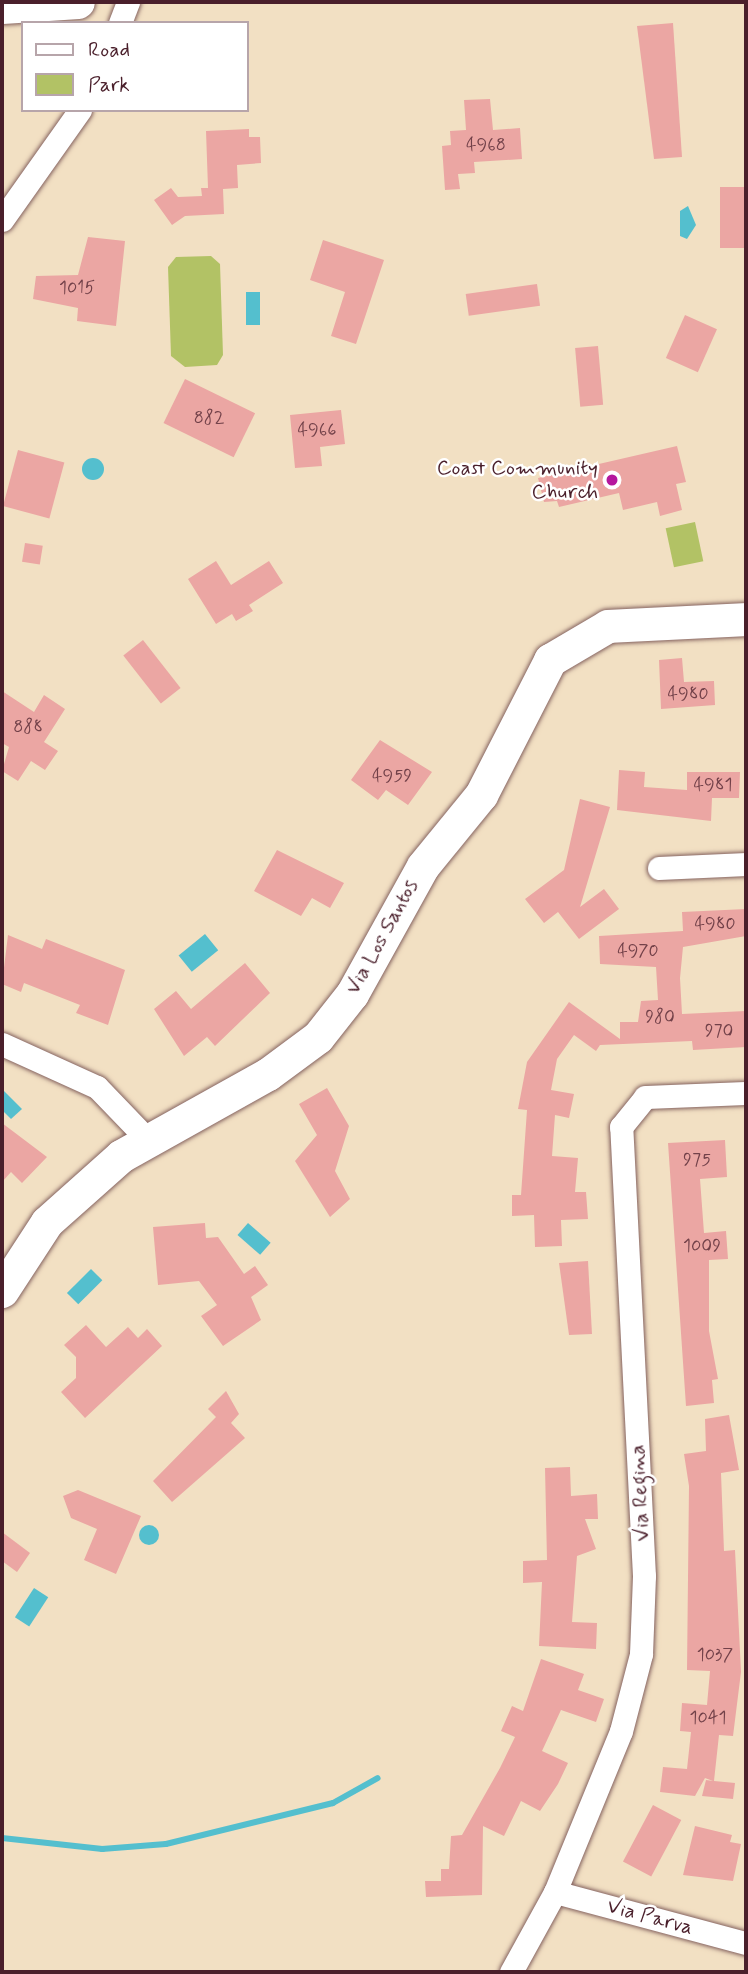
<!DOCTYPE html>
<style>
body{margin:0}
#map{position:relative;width:748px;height:1974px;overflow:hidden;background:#f2e0c3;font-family:Mynerve,sans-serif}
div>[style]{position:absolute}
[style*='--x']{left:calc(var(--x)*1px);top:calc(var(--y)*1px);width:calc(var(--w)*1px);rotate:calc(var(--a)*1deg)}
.green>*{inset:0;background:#b2c265;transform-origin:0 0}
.water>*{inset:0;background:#54bfce;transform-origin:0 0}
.round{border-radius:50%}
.stream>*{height:6px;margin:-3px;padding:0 3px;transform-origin:3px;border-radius:3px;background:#54bfce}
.building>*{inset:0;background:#eba6a3;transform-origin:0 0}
.roads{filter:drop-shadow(0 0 2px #856360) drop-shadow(0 0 2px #856360)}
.street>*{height:23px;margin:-11.5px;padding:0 11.5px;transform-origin:11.5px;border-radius:11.5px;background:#fff}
.secondary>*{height:33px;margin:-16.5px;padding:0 16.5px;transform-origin:16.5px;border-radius:16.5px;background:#fff}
.dots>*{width:19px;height:19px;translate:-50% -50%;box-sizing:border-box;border:4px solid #fff;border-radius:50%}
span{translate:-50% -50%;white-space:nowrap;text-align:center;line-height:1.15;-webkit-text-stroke:5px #fff;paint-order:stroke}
.number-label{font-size:18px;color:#724149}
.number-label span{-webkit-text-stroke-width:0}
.poi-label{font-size:21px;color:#4a1f2b}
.right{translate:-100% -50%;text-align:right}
.street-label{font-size:21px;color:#4a1f2b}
.frame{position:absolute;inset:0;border:4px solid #4a1f2b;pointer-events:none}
.legend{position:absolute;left:21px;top:21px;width:228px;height:91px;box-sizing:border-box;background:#fff;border:2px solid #b7a5aa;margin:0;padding:9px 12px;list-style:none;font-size:21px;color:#4a1f2b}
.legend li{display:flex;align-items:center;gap:14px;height:35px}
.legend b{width:35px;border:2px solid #b7a5aa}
</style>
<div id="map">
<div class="green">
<i style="clip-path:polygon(211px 256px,220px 264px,223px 355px,217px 365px,185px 367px,171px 356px,168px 267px,176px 257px)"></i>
<i style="left:695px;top:522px;width:40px;height:30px;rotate:78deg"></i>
</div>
<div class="water">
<i style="clip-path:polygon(688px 206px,696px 225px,687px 239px,680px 236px,680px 211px)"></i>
<i style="left:246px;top:292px;width:14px;height:33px"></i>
<i class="round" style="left:82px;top:458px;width:22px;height:22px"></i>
<i style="left:205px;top:934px;width:21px;height:34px;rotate:51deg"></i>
<i style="clip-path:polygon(2px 1089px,22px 1109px,11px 1119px,2px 1110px)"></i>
<i style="left:248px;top:1223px;width:30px;height:16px;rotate:41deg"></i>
<i style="left:91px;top:1269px;width:16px;height:34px;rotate:45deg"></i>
<i class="round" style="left:139px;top:1525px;width:20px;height:20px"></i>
<i style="left:34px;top:1588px;width:17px;height:35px;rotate:33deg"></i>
</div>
<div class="stream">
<i style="--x:2;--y:1838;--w:101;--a:6.3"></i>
<i style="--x:102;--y:1849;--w:64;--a:-4.5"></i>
<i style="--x:166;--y:1844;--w:172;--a:-13.8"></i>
<i style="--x:333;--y:1803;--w:51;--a:-29.1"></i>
</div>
<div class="building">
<i style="clip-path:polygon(673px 23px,682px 157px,654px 159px,637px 26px)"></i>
<i style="clip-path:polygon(490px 99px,493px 130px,520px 128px,522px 159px,474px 162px,475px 173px,458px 174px,460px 189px,445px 190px,442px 146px,451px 145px,450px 131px,466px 130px,464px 100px)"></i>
<i style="clip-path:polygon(249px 129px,249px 137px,260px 137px,261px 163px,237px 165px,238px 188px,223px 189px,224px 214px,185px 216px,172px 225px,154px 200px,171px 188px,178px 197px,202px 196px,201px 188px,208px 188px,206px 131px)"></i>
<i style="left:720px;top:187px;width:26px;height:61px"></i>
<i style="clip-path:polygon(88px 237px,125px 241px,116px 326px,77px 321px,78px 308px,33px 299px,36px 276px,78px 275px)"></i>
<i style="clip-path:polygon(323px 240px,384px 260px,356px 344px,331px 336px,345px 292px,310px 280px)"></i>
<i style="left:537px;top:284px;width:22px;height:72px;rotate:82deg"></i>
<i style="left:685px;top:315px;width:35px;height:47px;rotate:24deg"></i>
<i style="left:598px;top:346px;width:59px;height:23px;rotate:85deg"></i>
<i style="left:185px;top:379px;width:78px;height:49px;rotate:26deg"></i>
<i style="clip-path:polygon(341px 410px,345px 444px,320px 447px,322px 466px,295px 468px,290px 415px)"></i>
<i style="clip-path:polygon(677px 446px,686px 482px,676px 484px,682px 510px,660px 516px,657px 502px,623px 510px,619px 493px,559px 507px,557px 501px,544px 502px,538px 478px)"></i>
<i style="left:18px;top:450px;width:48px;height:58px;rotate:15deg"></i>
<i style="left:25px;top:543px;width:18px;height:19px;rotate:9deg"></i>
<i style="clip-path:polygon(216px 561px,231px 585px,269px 561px,283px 583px,249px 605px,253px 611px,236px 621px,232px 614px,216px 624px,188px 579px)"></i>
<i style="left:143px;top:640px;width:61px;height:25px;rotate:52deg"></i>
<i style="clip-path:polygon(682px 658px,684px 682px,714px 681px,715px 705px,661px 709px,659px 660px)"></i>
<i style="clip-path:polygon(2px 691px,34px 712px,44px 695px,65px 709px,44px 742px,58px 751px,45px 770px,31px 761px,18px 781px,2px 771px,9px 747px,2px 743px)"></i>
<i style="clip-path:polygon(380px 740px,432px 772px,408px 805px,386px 790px,378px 800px,351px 780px)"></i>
<i style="clip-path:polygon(619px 770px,645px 772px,644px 787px,687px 790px,687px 772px,740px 772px,739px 798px,712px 798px,711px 821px,617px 810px)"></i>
<i style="clip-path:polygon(580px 799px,610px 807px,580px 907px,604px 889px,619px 909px,579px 939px,558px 912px,544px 923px,525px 899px,564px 870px)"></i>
<i style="clip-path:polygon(277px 850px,344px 883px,330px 908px,312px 898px,301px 916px,254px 891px)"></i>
<i style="clip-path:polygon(746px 909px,746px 936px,683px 947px,680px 978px,682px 1014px,746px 1011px,746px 1047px,693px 1050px,692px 1041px,600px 1045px,596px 1051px,574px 1035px,557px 1059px,551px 1090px,574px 1094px,569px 1118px,555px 1115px,552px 1156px,578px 1158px,575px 1192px,586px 1192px,588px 1219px,561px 1220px,562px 1246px,535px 1247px,534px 1215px,512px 1216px,512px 1195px,521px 1195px,527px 1110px,518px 1109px,527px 1062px,569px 1002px,620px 1039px,620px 1022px,638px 1022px,641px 1001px,658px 1000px,656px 967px,600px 964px,599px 936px,683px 931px,682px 912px)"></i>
<i style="clip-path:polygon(8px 935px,42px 949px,46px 939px,125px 970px,108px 1025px,76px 1013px,80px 1005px,24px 983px,21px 992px,2px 984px)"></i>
<i style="clip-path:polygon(245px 963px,270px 993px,215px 1046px,207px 1037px,184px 1056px,154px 1009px,176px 991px,191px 1009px)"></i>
<i style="clip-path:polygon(327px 1088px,349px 1126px,335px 1171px,350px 1199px,330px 1217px,295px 1161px,317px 1135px,299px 1104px)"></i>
<i style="clip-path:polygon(2px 1123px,47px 1157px,22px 1183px,11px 1172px,2px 1182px)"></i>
<i style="clip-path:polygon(725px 1140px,727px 1177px,700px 1179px,704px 1233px,726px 1231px,728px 1259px,709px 1260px,709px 1331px,718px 1379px,712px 1380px,714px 1403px,686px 1406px,668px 1143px)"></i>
<i style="clip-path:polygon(205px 1223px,206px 1238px,218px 1237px,244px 1274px,255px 1266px,268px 1285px,251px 1297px,261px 1320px,223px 1346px,201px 1316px,217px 1305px,199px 1281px,158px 1285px,153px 1227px)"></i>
<i style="clip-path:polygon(588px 1261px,592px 1334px,569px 1335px,559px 1263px)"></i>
<i style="clip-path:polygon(86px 1325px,106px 1347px,128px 1327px,138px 1338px,147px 1329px,162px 1346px,85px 1418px,61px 1392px,76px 1378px,76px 1357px,64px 1345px)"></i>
<i style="clip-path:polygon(226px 1391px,239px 1414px,231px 1423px,245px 1438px,172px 1502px,153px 1481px,216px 1417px,208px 1409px)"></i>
<i style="clip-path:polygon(729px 1415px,739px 1470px,721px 1473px,724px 1551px,735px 1550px,741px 1672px,733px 1736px,719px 1735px,714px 1781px,735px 1783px,733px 1799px,702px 1796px,706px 1780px,713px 1781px,705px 1778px,695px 1796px,660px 1792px,663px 1767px,687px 1769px,691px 1732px,680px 1731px,682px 1703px,707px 1705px,710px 1671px,687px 1670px,689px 1486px,684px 1454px,706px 1451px,705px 1419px)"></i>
<i style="clip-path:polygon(570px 1467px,571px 1496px,597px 1494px,598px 1519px,585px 1519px,596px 1549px,577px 1556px,572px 1622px,597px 1623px,596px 1649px,539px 1646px,542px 1582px,523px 1583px,523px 1561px,547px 1560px,545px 1468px)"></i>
<i style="clip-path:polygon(78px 1490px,141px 1516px,116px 1574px,84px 1560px,97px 1529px,71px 1518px,63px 1496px)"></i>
<i style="clip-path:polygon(2px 1532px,30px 1553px,17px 1572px,2px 1561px)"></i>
<i style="clip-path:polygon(541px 1659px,584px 1674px,578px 1690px,604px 1699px,596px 1722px,561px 1710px,542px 1751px,568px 1763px,558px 1784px,540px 1811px,521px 1801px,504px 1836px,483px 1826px,482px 1895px,426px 1897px,425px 1881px,441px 1881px,441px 1869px,449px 1869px,451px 1836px,462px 1835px,500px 1768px,515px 1737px,501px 1731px,512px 1706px,523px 1711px)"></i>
<i style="left:653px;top:1805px;width:32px;height:64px;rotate:28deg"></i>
<i style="clip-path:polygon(695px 1826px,732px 1835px,730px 1842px,741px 1844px,733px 1881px,683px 1875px)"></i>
</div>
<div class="roads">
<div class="street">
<i style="--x:120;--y:23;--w:22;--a:-69"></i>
<i style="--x:2;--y:220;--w:135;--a:-54.7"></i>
<i style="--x:659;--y:868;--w:87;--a:-2.6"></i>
<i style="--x:2;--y:1044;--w:104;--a:24.4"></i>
<i style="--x:97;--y:1087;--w:72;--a:46.1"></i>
<i style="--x:555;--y:1892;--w:198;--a:15"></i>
<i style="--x:511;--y:1972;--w:91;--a:-61.2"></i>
<i style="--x:555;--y:1892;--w:174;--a:-67.7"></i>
<i style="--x:621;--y:1731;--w:80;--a:-75.4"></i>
<i style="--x:641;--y:1654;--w:78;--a:-87.8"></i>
<i style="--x:644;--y:1576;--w:450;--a:-92.9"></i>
<i style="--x:621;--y:1127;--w:38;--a:-51"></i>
<i style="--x:645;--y:1097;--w:101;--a:-2.3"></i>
</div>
<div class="secondary">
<i style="--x:2;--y:7;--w:76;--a:-3.8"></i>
<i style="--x:2;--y:1291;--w:82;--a:-56.9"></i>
<i style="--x:47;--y:1222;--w:99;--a:-41.7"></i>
<i style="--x:121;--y:1156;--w:168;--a:-29.2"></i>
<i style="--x:268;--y:1074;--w:62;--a:-36.5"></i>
<i style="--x:318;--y:1037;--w:55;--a:-51.7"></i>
<i style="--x:352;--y:994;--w:146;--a:-61"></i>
<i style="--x:423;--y:866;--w:92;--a:-50.8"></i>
<i style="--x:481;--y:795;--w:152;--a:-62.9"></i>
<i style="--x:550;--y:660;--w:67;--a:-30.4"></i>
<i style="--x:608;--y:626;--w:138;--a:-2.9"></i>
</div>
</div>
<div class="dots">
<i style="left:612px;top:480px;background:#b5179e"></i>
</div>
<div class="number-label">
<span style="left:486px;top:145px">4968</span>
<span style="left:77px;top:288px">1015</span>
<span style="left:209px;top:418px">882</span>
<span style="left:317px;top:430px">4966</span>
<span style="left:688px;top:694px">4980</span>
<span style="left:28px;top:727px">888</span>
<span style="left:392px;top:776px">4959</span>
<span style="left:713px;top:785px">4981</span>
<span style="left:715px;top:924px">4980</span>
<span style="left:638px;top:951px">4970</span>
<span style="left:660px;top:1017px">980</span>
<span style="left:719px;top:1031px">970</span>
<span style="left:697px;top:1160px">975</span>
<span style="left:702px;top:1246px">1009</span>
<span style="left:715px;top:1655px">1037</span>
<span style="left:708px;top:1718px">1041</span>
</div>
<div class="poi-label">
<span class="right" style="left:598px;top:480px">Coast Community<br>Church</span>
</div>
<div class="street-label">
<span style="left:382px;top:937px;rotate:-61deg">Via Los Santos</span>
<span style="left:640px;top:1493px;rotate:-93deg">Via Regina</span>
<span style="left:650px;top:1917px;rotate:15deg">Via Parva</span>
</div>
<div class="frame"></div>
<ul class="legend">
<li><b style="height:9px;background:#fff"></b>Road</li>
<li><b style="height:19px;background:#b2c265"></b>Park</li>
</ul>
</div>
